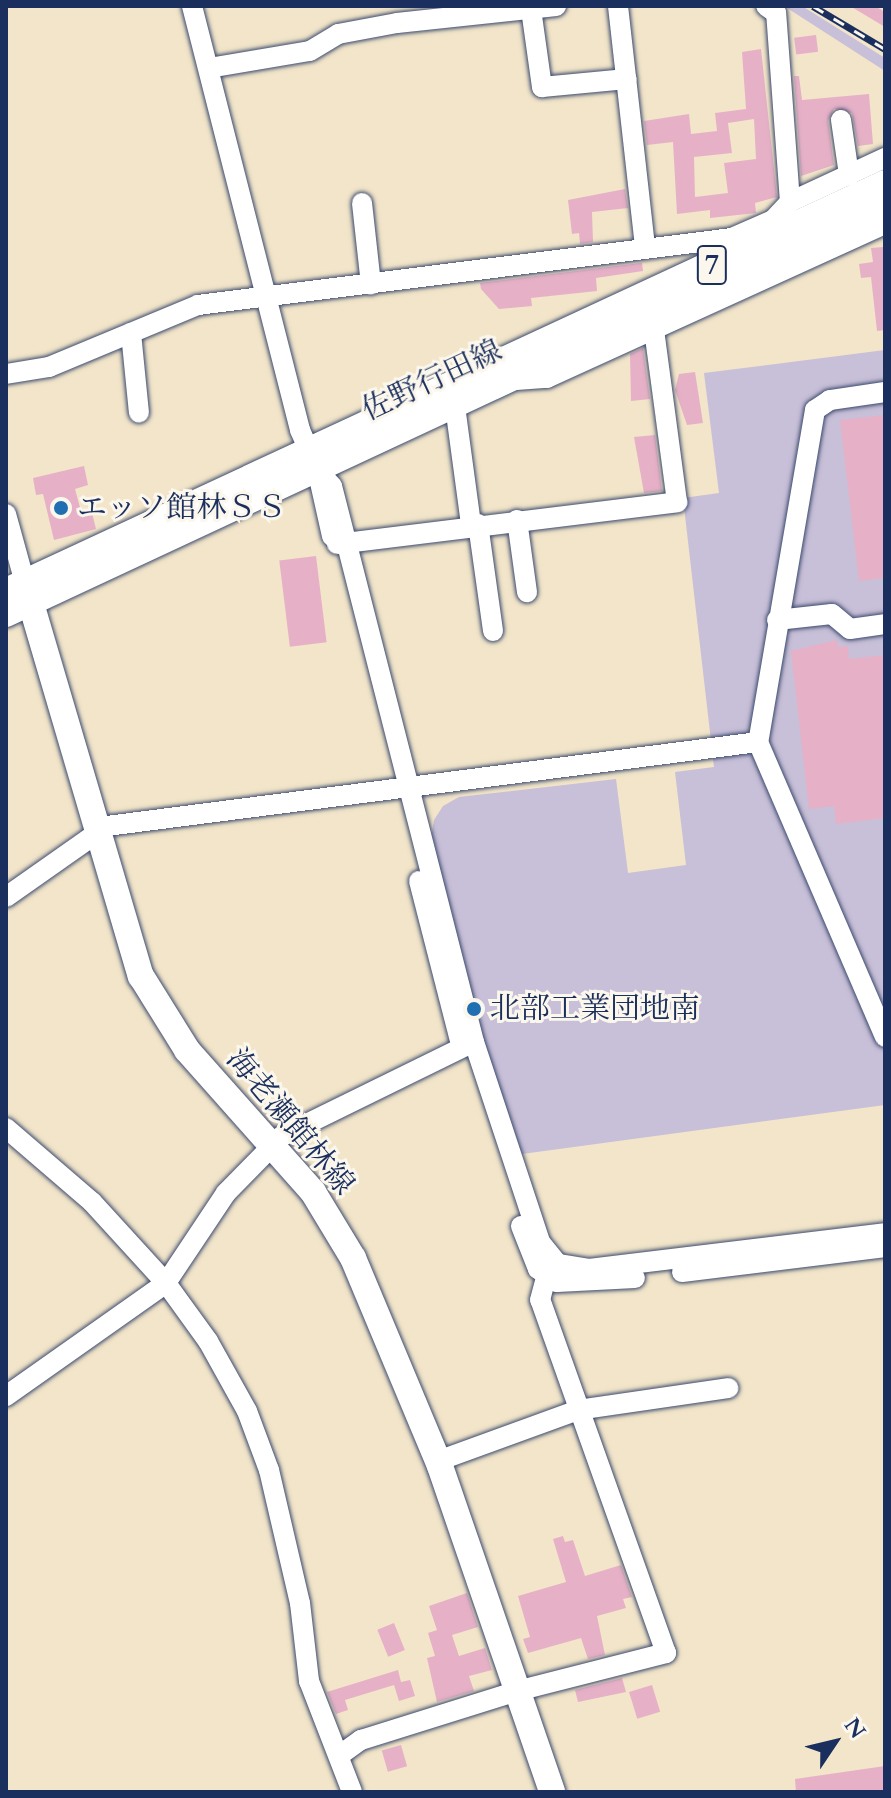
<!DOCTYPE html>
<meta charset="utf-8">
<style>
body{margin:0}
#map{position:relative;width:891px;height:1798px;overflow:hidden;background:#f2e5c9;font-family:Cardo,"Noto Serif JP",serif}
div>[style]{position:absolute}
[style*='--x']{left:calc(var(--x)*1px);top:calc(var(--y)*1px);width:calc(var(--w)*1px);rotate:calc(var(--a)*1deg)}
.industrial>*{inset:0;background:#c8bfd8}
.building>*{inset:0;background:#e6b1c7;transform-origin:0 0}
.roads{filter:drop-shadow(0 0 2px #3b4a6e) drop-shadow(0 0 2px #3b4a6e)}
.minor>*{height:20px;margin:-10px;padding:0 10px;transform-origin:10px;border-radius:10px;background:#fff}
.major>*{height:26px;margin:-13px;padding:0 13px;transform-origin:13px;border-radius:13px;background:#fff}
.rail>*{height:7px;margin-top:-3.5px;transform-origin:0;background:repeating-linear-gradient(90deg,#fbf7ec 0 12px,#1b2f5e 0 24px);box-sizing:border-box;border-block:2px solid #1b2f5e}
.dots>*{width:22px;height:22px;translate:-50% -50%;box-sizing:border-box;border:4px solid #fbf7ec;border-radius:50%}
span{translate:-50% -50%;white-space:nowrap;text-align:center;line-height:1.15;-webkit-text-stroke:6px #fbf7ec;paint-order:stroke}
.shield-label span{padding:2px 6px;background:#fbf7ec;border:2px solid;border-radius:6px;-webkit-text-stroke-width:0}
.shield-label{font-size:28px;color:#1b2f5e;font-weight:700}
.street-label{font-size:30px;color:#1b2f5e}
.poi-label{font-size:30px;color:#1b2f5e}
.left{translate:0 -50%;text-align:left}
.frame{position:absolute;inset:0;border:8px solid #1b2f5e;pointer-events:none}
.north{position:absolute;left:795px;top:1702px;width:80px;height:80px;-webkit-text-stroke:6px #fbf7ec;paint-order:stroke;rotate:55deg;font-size:22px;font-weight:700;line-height:32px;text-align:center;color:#1b2f5e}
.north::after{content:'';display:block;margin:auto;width:28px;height:36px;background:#1b2f5e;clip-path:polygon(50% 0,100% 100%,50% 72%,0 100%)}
</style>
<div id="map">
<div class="industrial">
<i style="clip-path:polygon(784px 6px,802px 6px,885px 58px,885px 71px)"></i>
<i style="clip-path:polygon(885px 350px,885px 1105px,522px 1154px,485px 1046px,431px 838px,434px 820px,443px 806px,459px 797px,616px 779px,628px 873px,686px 865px,675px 772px,714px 767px,683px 498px,719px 493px,704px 373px)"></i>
</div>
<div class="building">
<i style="clip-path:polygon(850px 6px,875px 6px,885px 12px,885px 27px)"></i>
<i style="left:816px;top:35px;width:17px;height:22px;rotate:83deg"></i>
<i style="clip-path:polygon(evenodd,761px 49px,777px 197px,755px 203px,756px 213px,710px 218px,710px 210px,677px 214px,673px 142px,647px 145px,644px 121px,689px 114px,691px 134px,717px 131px,715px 113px,746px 109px,742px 52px,761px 49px,754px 119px,756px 159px,724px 163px,728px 193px,695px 197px,694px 157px,732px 153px,728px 123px,754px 119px)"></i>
<i style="clip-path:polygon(794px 76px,799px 76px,802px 100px,869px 94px,873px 144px,858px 146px,852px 113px,834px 109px,828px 121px,834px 165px,801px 176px)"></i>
<i style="clip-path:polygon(625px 189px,628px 208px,592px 212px,593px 242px,580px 244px,579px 233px,572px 234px,568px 200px)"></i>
<i style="clip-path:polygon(883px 247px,885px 330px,877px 331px,871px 277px,861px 278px,859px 264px,873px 262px,871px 248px)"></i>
<i style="clip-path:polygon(664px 260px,642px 263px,643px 271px,596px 278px,597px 291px,531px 298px,532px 306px,499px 309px,481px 289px,480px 283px)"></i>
<i style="clip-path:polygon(643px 348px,650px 399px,631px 401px,630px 354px)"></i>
<i style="clip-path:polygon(695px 372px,703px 423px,687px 425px,675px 390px,679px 374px)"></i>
<i style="clip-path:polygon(885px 415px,885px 578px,859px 581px,840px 420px)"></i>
<i style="clip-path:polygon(655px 435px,662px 491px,644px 493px,634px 437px)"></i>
<i style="clip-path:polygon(84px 466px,88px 485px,75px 489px,81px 511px,91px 509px,96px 529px,54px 540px,43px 494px,36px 495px,33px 478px)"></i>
<i style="left:316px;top:556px;width:87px;height:37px;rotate:83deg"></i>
<i style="clip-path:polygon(837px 640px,838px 647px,848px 646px,849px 659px,885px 655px,885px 818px,836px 824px,834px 806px,809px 809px,791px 651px)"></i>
<i style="clip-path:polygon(563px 1536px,565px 1542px,573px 1540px,585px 1576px,621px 1565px,632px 1597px,623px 1599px,626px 1608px,597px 1616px,605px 1655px,588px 1659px,581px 1638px,528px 1653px,523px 1639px,530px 1637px,518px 1596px,566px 1582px,553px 1539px)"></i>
<i style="clip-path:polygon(467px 1593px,478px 1627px,452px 1635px,459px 1656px,485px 1648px,492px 1670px,469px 1676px,474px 1691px,437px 1702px,427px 1658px,435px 1656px,428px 1633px,437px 1630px,429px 1606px)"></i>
<i style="left:394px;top:1623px;width:29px;height:18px;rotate:68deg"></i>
<i style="clip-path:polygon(398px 1670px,401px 1682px,410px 1680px,415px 1696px,399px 1701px,394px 1685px,345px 1700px,348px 1710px,336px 1714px,327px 1692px)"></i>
<i style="clip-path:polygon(622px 1678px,626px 1692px,578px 1702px,575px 1690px)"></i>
<i style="left:652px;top:1685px;width:28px;height:24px;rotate:73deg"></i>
<i style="left:401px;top:1745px;width:22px;height:20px;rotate:74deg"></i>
<i style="clip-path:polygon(885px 1766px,885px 1792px,796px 1792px,795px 1779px)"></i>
</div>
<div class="roads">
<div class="minor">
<i style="--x:192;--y:6;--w:438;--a:75.7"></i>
<i style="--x:300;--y:430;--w:43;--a:66.4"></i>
<i style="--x:317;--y:469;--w:23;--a:49"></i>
<i style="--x:332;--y:486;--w:574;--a:75.67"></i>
<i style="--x:474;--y:1042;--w:211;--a:71.7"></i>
<i style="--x:540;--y:1242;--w:28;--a:51"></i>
<i style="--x:558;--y:1264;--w:31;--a:9"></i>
<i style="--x:589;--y:1269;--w:298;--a:-6.9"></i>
<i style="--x:618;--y:6;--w:243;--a:83.6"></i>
<i style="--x:531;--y:9;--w:79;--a:82"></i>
<i style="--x:542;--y:87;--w:85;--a:-5.4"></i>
<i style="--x:209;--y:68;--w:102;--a:-9.6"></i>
<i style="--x:310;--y:51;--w:33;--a:-31"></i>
<i style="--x:338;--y:34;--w:60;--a:-10.6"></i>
<i style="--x:397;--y:23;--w:160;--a:-6.1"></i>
<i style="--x:841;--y:120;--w:56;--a:81.7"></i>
<i style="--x:790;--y:202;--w:105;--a:-24.9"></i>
<i style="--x:362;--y:203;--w:82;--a:83.7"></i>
<i style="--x:131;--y:333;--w:80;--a:84.3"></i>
<i style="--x:6;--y:374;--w:44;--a:-9.2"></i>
<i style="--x:49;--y:367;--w:161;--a:-22.6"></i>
<i style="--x:198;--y:305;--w:538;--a:-7.15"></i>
<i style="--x:732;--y:238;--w:45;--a:-23.7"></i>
<i style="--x:773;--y:220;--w:25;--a:-47"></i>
<i style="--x:790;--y:202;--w:190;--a:-94.2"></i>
<i style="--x:776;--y:13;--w:12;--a:-145"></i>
<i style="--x:516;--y:380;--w:31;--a:-4"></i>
<i style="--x:547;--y:378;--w:371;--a:-24.5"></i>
<i style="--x:885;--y:392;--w:56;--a:171.7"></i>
<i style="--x:830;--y:400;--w:18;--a:146"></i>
<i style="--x:815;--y:410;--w:337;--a:99.7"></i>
<i style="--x:758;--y:742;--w:321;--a:66.7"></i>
<i style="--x:455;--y:406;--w:120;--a:82.3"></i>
<i style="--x:317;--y:469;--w:69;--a:77.4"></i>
<i style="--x:6;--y:514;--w:72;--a:74.6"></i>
<i style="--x:517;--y:520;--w:73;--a:82.1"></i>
<i style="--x:478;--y:524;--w:108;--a:82"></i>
<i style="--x:337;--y:544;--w:343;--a:-7"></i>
<i style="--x:677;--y:502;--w:175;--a:-97.6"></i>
<i style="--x:777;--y:620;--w:55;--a:-6.2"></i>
<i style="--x:832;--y:614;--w:23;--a:40"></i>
<i style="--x:850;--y:629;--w:35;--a:-8"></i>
<i style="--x:419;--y:881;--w:168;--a:75.6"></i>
<i style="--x:6;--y:897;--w:123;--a:-35.1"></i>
<i style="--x:107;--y:826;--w:656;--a:-7.35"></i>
<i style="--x:6;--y:1128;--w:113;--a:40.7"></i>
<i style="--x:92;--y:1202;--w:110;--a:47.6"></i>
<i style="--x:166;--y:1283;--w:72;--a:54.1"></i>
<i style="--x:208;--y:1341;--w:80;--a:60.9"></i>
<i style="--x:247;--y:1411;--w:63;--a:69.6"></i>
<i style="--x:269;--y:1470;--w:137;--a:76.9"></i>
<i style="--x:300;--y:1603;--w:79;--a:83.4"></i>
<i style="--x:309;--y:1681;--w:119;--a:68.8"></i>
<i style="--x:521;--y:1226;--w:46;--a:68.4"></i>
<i style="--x:538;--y:1269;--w:23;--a:34"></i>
<i style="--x:557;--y:1282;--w:78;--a:-2.9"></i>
<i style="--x:682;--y:1272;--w:205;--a:-7"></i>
<i style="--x:6;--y:1396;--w:196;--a:-35.2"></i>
<i style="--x:166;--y:1283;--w:108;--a:-56.3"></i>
<i style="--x:226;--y:1193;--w:80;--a:-45.5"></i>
<i style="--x:282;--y:1136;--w:212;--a:-26.1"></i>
<i style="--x:438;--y:1461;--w:149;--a:-20"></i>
<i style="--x:578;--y:1410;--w:152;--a:-8.3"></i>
<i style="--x:340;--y:1755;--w:26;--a:-36"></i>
<i style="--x:361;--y:1740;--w:164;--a:-17.4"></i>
<i style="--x:517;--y:1691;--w:154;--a:-14.3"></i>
<i style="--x:666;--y:1653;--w:375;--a:-109.6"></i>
<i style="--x:540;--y:1300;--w:24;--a:-75"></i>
</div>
<div class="major">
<i style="--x:25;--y:583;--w:410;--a:73.6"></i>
<i style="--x:141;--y:976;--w:87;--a:58.1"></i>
<i style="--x:187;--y:1050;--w:190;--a:48.4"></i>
<i style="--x:313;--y:1192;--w:77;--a:58.8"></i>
<i style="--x:353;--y:1258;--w:225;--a:67.3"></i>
<i style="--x:440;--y:1466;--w:345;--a:71"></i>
<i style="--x:6;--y:591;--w:969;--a:-24.9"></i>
<i style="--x:6;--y:614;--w:970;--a:-25.01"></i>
</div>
</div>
<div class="rail">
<i style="--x:813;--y:6;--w:84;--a:30.8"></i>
</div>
<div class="dots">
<i style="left:61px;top:508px;background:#1f6fb2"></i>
<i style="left:474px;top:1009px;background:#1f6fb2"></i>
</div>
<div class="shield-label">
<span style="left:712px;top:265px">7</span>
</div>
<div class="street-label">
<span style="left:432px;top:381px;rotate:-25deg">佐野行田線</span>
<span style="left:290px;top:1122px;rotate:50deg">海老瀬館林線</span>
</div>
<div class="poi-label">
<span class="left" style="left:77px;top:508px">エッソ館林ＳＳ</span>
<span class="left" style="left:490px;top:1009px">北部工業団地南</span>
</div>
<div class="frame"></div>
<div class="north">N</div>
</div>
